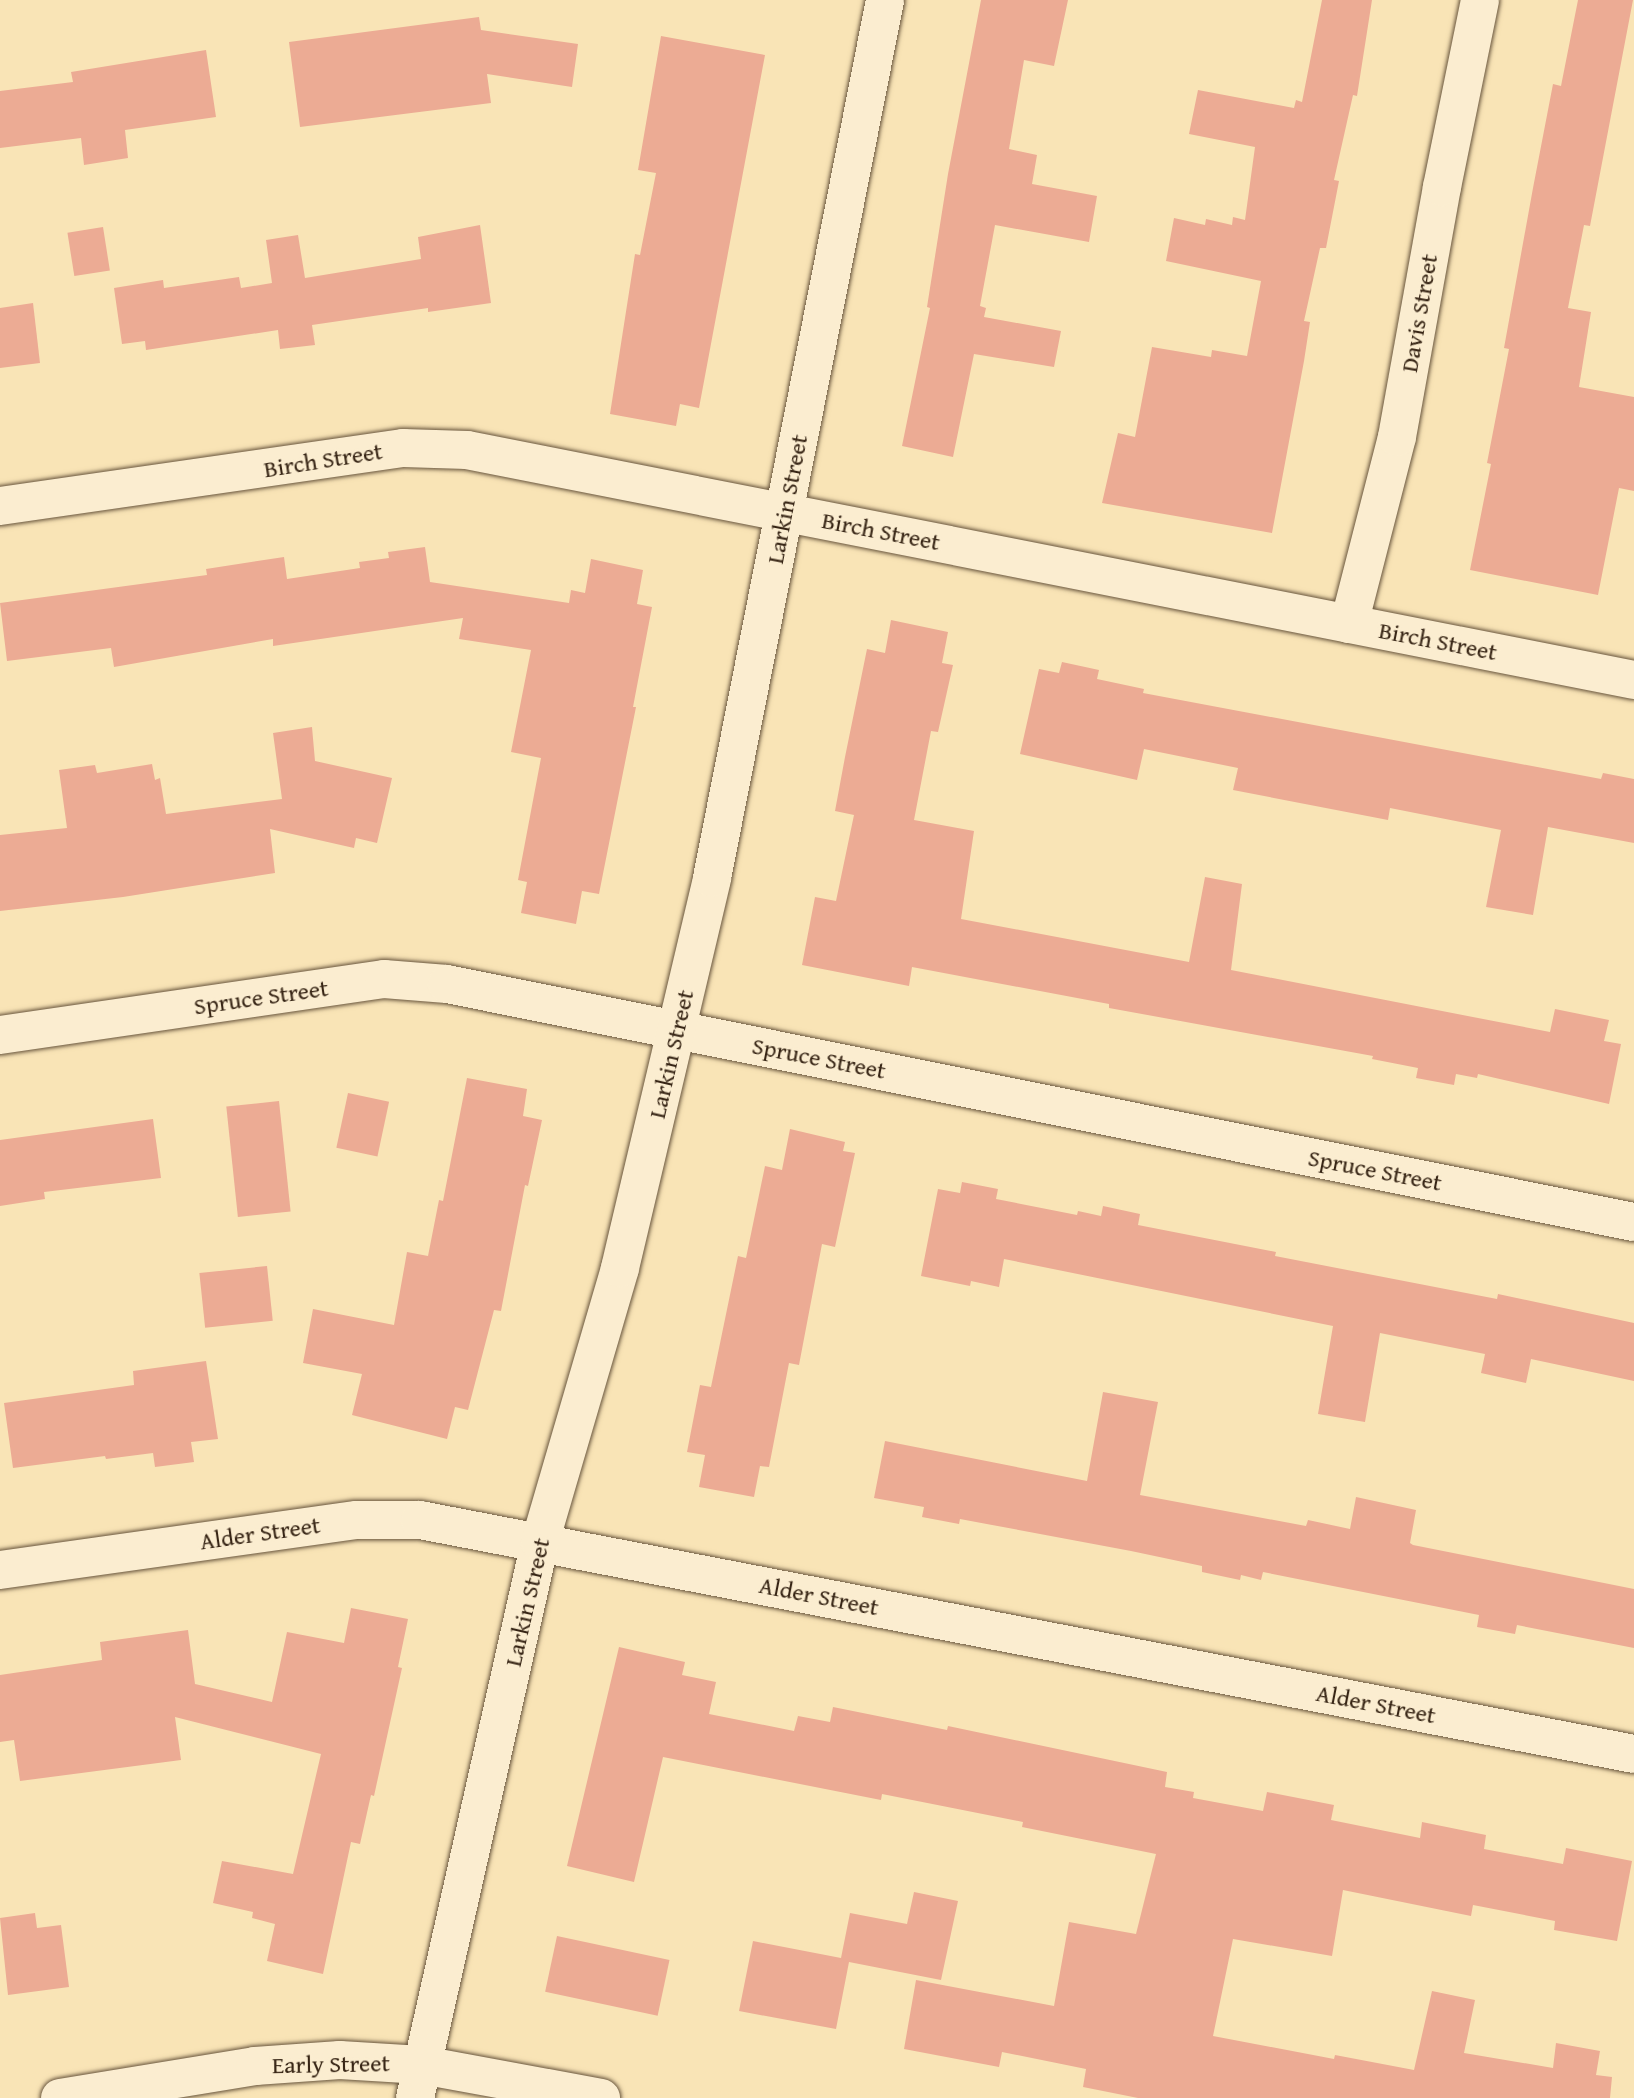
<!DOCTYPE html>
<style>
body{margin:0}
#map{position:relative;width:1634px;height:2098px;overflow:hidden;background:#f9e4b6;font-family:"Gentium Book Plus",serif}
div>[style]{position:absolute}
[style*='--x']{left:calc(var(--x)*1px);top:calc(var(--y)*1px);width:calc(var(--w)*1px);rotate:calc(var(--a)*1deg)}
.building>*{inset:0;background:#ecab94;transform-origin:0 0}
.roads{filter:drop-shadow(0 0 2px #68553d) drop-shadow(0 0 2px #68553d)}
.minor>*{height:38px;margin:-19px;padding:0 19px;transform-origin:19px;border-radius:19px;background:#fbedd0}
span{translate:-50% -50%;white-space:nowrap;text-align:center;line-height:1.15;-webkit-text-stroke:5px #fbedd0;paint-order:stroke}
.street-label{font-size:24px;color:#372515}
</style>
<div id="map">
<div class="building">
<i style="clip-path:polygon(981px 0,1068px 0,1054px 66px,1024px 60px,1009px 149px,1037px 155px,1032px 184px,1097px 196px,1089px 242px,995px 225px,980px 306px,986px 308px,984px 317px,1061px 331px,1054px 367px,974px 354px,953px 457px,902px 446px,930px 308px,927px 307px,948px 174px)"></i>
<i style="clip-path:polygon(1322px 0,1372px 0,1357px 96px,1353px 95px,1334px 180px,1339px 181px,1326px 248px,1320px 248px,1304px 321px,1310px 322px,1304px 361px,1272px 533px,1102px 503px,1118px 433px,1135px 437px,1152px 347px,1211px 357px,1212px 350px,1247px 356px,1261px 281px,1166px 261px,1174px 218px,1205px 225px,1206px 219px,1232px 225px,1233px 217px,1245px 220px,1255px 147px,1189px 134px,1198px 90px,1294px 108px,1296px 100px,1302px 102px)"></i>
<i style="clip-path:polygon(1578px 0,1633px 0,1590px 226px,1584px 225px,1568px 308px,1591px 312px,1579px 387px,1634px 397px,1634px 491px,1619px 488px,1598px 595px,1470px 570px,1491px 464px,1487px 463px,1509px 349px,1504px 348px,1533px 188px,1553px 84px,1561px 86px)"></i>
<i style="clip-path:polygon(479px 17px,481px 30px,578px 44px,572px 87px,487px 74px,491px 103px,300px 127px,289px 42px)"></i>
<i style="clip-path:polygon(661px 36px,765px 55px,699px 408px,680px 404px,676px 426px,610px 414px,635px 254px,640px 255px,656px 173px,638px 170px)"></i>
<i style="clip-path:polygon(206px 50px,216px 117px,125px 130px,128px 158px,84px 165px,81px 138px,0 148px,0 91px,73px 82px,71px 72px)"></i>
<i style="clip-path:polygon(480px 225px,491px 303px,428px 312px,428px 308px,312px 325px,315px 345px,280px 349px,278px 330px,146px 350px,145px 341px,122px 344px,114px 288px,163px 280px,164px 288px,239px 277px,241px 288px,272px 283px,266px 240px,298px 235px,305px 278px,421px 259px,418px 237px)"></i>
<i style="left:103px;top:227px;width:44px;height:36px;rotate:81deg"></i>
<i style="clip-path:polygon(33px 303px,40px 363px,0 368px,0 308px)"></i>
<i style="clip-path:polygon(425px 547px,430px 582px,569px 603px,571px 590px,585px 593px,591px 559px,643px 570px,637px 604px,652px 607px,633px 707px,636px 707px,599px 894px,582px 891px,576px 924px,521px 913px,527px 882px,518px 880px,541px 758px,511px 752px,531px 650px,459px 639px,463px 618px,273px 646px,273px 639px,114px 667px,111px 648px,7px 661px,0 603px,207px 575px,206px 569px,284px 557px,287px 579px,360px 568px,359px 562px,389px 558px,388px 552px)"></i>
<i style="clip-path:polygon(891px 620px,948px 632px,942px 663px,953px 665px,938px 732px,931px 731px,914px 820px,974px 831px,961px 919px,1189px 962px,1205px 877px,1242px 884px,1231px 970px,1550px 1032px,1555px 1009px,1609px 1020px,1604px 1041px,1621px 1044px,1609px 1104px,1478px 1074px,1477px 1078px,1456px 1074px,1454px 1085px,1416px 1078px,1418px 1068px,1372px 1059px,1373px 1056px,1109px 1008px,1109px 1004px,912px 967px,909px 986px,802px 965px,815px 897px,836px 901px,854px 815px,835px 811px,845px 757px,867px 649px,885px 653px)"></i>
<i style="clip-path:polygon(1062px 662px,1099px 670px,1097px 679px,1144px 689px,1143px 693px,1601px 779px,1603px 773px,1634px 779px,1634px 843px,1548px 827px,1533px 915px,1486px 907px,1501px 830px,1390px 808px,1388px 820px,1233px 790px,1238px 768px,1144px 749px,1137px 780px,1020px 754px,1039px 669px,1059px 673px)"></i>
<i style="clip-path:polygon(312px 727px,315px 761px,392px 778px,377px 843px,356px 838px,354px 848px,270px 829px,275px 873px,123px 897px,0 911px,0 835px,67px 828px,59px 770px,95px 765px,97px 773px,152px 764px,155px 780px,160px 778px,166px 814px,282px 799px,273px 733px)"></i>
<i style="clip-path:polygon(467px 1078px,527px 1089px,523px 1116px,542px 1120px,528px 1186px,525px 1185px,501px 1311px,494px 1310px,468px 1410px,455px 1407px,447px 1439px,352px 1415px,362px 1374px,303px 1363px,313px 1309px,394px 1325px,407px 1252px,428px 1256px,439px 1200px,443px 1201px)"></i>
<i style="left:348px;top:1093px;width:42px;height:56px;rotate:12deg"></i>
<i style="left:279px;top:1101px;width:111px;height:53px;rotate:84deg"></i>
<i style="clip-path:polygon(153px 1119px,161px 1178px,44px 1192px,45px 1199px,0 1206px,0 1140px)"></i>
<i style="clip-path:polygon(790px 1129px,845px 1142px,843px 1151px,855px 1153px,835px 1247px,822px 1244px,799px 1365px,789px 1363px,769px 1467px,760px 1466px,754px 1497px,699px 1487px,705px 1455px,687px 1452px,700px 1385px,711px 1387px,738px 1256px,746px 1258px,765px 1166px,782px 1170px)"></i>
<i style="clip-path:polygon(962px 1182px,998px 1189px,996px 1199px,1077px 1215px,1078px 1211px,1101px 1216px,1103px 1206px,1140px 1214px,1138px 1225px,1276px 1252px,1275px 1256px,1497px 1299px,1498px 1294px,1634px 1323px,1634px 1381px,1531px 1359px,1526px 1383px,1481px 1373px,1485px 1354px,1380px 1333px,1365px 1422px,1318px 1414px,1333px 1326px,1004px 1259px,999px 1287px,971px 1281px,970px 1286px,921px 1276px,938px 1189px,960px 1193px)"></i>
<i style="left:267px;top:1266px;width:55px;height:68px;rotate:84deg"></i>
<i style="clip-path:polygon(206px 1361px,218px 1439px,191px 1442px,194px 1462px,155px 1467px,153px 1453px,106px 1459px,105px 1456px,13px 1468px,4px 1403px,134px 1385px,133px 1371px)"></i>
<i style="clip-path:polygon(1103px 1392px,1158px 1402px,1140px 1495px,1306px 1526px,1308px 1520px,1350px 1529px,1356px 1497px,1416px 1510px,1410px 1543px,1413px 1545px,1634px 1589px,1634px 1648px,1517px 1625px,1515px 1634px,1477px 1627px,1479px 1615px,1263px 1572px,1261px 1580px,1241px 1575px,1240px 1580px,1202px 1572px,1202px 1566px,1131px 1551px,960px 1519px,959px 1524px,922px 1517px,924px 1507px,874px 1498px,885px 1441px,1087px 1481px)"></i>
<i style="clip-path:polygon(351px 1608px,408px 1619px,398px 1667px,402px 1668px,374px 1796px,371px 1795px,360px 1844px,351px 1842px,323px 1974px,267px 1961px,275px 1924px,252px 1918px,253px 1912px,213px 1903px,222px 1861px,293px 1874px,321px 1754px,175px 1717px,181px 1760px,20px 1781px,14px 1740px,0 1742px,0 1675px,102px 1660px,100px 1642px,188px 1630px,195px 1684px,272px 1702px,287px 1632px,344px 1643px)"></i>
<i style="clip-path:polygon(619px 1647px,685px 1662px,682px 1675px,716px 1682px,709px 1714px,794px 1731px,798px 1716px,830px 1722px,833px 1707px,947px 1730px,948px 1726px,1167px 1772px,1165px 1787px,1194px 1792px,1193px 1798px,1263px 1811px,1267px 1792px,1334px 1805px,1331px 1820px,1420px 1838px,1422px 1822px,1486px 1835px,1484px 1849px,1563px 1864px,1566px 1848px,1632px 1861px,1617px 1941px,1554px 1930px,1555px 1921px,1473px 1905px,1471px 1916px,1343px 1890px,1332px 1956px,1233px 1939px,1213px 2036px,1334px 2059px,1335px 2055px,1414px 2070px,1432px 1991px,1475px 2000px,1464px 2053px,1553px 2068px,1556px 2043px,1600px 2051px,1596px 2075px,1612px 2077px,1610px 2098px,1138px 2098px,1083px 2087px,1086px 2069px,1002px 2052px,999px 2067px,904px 2049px,916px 1980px,1054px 2006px,1069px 1922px,1136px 1934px,1156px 1854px,1022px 1827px,1023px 1822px,882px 1794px,881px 1800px,663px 1757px,634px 1882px,567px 1866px)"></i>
<i style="clip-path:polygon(914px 1892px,958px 1901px,941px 1980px,849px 1962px,836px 2029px,739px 2011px,753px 1941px,841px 1958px,850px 1913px,907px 1924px)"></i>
<i style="clip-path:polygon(35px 1913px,37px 1928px,61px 1925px,69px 1987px,8px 1995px,0 1918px)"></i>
<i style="left:557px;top:1936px;width:115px;height:57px;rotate:12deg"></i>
</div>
<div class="roads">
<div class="minor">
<i style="--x:0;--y:506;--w:407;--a:-8.2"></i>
<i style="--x:403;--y:448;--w:64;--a:1.8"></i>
<i style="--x:467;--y:450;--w:1189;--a:11.15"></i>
<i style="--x:1349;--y:624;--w:193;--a:-75.6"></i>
<i style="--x:1397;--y:437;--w:254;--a:-79.8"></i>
<i style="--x:1442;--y:187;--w:191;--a:-78.5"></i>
<i style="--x:0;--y:1035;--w:388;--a:-8.3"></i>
<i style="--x:384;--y:979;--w:63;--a:4.5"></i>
<i style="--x:447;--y:984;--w:1211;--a:11.34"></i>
<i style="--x:0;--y:1570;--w:360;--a:-8"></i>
<i style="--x:357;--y:1520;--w:63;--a:0"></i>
<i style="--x:420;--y:1520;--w:1236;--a:10.91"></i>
<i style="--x:60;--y:2098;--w:198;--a:-9.3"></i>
<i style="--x:255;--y:2066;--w:85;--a:-4"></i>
<i style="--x:340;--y:2060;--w:82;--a:3.5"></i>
<i style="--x:422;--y:2065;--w:182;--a:10.4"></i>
<i style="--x:415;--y:2098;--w:570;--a:-77.33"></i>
<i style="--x:540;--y:1542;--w:285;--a:-73.7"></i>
<i style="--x:620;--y:1268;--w:401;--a:-76.7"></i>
<i style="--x:712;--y:878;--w:895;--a:-78.85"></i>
</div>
</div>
<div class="street-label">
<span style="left:1419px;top:313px;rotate:-80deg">Davis Street</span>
<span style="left:323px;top:460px;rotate:-9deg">Birch Street</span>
<span style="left:787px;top:499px;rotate:-79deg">Larkin Street</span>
<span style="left:881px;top:531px;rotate:11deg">Birch Street</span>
<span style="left:1438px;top:641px;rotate:11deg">Birch Street</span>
<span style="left:261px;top:997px;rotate:-8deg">Spruce Street</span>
<span style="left:671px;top:1054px;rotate:-77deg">Larkin Street</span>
<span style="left:819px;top:1058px;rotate:11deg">Spruce Street</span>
<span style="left:1375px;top:1170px;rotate:11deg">Spruce Street</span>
<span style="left:260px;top:1533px;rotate:-8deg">Alder Street</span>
<span style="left:819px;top:1596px;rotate:11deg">Alder Street</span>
<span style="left:527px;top:1602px;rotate:-77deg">Larkin Street</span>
<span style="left:1376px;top:1704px;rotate:11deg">Alder Street</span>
<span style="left:331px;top:2064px;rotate:-1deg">Early Street</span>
</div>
</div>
